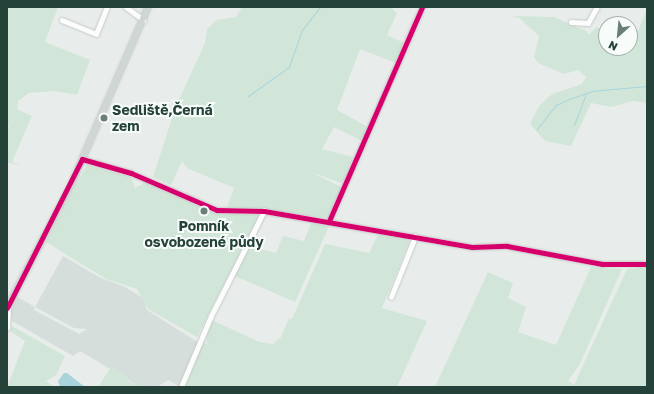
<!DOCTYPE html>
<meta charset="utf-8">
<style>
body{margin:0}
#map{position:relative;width:654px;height:394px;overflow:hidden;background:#e8edeb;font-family:"Golos Text",sans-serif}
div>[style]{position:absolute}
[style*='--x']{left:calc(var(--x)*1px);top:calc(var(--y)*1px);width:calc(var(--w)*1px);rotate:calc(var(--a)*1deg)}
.built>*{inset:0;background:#d6dedb}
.green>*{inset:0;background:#d1e6d8}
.water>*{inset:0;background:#a9d4db}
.stream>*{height:1px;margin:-0.5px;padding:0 0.5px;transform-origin:0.5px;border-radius:0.5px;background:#a9d4db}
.roads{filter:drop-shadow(0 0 1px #c5cac8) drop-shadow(0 0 1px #c5cac8)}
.minor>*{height:4.5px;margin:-2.25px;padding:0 2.25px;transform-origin:2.25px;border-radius:2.25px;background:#fcfcfc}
.major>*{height:5.5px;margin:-2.75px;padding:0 2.75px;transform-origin:2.75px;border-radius:2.75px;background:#cfd7d5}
.cycleway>*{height:5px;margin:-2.5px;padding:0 2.5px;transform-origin:2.5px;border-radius:2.5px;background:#d6006c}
.dots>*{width:11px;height:11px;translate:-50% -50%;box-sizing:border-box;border:2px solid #f7fbf9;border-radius:50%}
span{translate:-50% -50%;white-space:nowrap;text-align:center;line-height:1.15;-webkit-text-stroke:4px #f7fbf9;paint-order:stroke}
.poi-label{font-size:14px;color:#24423a;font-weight:700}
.left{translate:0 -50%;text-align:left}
.frame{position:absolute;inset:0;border:8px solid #24423a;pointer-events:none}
.north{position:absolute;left:598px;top:16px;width:40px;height:40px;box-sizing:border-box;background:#f7fbf9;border:1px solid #a3b1ad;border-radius:50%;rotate:207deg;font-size:11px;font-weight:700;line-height:16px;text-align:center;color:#24423a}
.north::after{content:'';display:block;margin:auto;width:14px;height:18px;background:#697e78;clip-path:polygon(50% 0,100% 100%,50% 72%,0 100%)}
</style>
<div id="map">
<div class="built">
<i style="clip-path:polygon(evenodd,63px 256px,101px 278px,123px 286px,143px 298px,147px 310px,199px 343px,180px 387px,168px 380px,157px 387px,140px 387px,80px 351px,73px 356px,12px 321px,10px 309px,16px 296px,35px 307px,63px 256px,35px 307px,74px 328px,87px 329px,79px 334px,34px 310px,35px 307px)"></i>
</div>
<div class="green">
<i style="clip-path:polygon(7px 7px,58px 7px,45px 42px,90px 60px,77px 95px,54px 91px,29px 93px,18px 101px,17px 109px,32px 116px,12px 162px,23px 166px,7px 162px,7px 132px,14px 117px,7px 130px)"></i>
<i style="clip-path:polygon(242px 7px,390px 7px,397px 13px,387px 35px,404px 43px,396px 63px,360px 49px,337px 110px,368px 127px,362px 141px,334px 127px,322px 149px,353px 157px,345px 181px,341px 183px,311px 172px,341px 187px,328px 218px,227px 207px,234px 188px,187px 168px,182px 161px,171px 185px,153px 177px,176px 106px,205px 43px,207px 29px,217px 20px,236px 17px)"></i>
<i style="clip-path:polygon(647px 9px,647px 103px,633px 101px,611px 107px,591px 103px,571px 146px,545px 141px,530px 124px,539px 106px,552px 94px,582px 84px,586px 77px,578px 70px,564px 74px,538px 63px,534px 57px,539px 36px,519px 18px,512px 16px,554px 17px,586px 31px,589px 35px,596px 27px,606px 30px,606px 48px,630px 48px,630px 28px,638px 31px)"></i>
<i style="clip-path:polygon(87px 165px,131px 177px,135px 188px,146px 182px,219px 212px,260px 215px,197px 337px,148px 309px,137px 289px,106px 279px,46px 242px)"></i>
<i style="clip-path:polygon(312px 221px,330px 224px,295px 302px,235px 276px,249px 246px,276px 253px,283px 236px,304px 241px)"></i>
<i style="clip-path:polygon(379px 233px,407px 238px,409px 243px,382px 308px,427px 321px,397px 387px,182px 387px,203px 341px,208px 345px,205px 336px,212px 320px,259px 342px,273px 344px,281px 337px,289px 318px,292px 319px,325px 244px,369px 253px)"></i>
<i style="clip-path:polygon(647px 266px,647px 387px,435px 387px,488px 272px,513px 283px,508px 298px,526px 307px,518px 332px,556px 345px,591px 267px,622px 269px,580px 364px,568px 381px,574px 385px,627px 269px)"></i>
<i style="clip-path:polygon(12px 326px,65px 356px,56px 375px,46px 381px,54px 387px,7px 387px,25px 341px,10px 331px)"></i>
<i style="clip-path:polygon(111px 367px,128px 377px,127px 380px,140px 387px,98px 387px)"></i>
</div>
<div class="water">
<i style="clip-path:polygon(64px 373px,67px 373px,85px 387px,60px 387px,58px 381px)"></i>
</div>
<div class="stream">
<i style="--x:248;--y:96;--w:50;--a:-35.3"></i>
<i style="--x:289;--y:67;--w:39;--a:-71"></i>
<i style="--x:302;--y:30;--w:29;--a:-52"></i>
<i style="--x:574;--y:125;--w:33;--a:-69"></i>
<i style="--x:537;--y:129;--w:31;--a:-52"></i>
<i style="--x:556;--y:105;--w:14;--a:-25"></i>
<i style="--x:569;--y:99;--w:24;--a:-19"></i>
<i style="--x:592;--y:91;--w:55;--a:-5.2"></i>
</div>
<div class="roads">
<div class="minor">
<i style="--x:126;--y:7;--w:22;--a:36"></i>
<i style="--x:62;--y:20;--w:37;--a:22"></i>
<i style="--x:96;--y:34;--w:29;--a:-68"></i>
<i style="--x:571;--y:22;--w:17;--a:3"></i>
<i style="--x:588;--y:23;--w:18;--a:-61"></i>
<i style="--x:82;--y:159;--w:51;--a:15.9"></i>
<i style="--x:131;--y:173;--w:94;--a:23.3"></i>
<i style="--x:217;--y:210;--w:47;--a:1.2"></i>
<i style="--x:264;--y:211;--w:211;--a:9.8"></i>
<i style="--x:472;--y:247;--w:35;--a:-2"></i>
<i style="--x:507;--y:246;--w:97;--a:10.7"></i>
<i style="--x:602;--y:264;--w:45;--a:0"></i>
<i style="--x:329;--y:221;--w:233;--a:-66.5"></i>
<i style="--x:391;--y:297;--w:65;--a:-68.2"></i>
<i style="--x:7;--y:328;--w:22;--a:-87"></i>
<i style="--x:181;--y:387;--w:77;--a:-67.1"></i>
<i style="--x:211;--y:316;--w:118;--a:-63.2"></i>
</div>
<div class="major">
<i style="--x:7;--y:308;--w:141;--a:-62.5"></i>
<i style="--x:72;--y:183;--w:192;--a:-66.6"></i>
</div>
</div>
<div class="cycleway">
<i style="--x:329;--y:221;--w:233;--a:-66.5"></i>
<i style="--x:7;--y:308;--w:167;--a:-63.3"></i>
<i style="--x:82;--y:159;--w:51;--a:15.9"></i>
<i style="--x:131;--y:173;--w:94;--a:23.3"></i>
<i style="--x:217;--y:210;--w:47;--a:1.2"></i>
<i style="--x:264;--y:211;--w:211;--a:9.8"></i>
<i style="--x:472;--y:247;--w:35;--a:-2"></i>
<i style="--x:507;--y:246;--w:97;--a:10.7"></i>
<i style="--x:602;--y:264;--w:45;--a:0"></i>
</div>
<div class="dots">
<i style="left:104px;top:118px;background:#697e78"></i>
<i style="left:204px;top:211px;background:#697e78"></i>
</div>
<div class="poi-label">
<span class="left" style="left:112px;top:118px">Sedliště,Černá<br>zem</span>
<span style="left:204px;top:234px">Pomník<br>osvobozené půdy</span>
</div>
<div class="frame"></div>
<div class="north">N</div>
</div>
